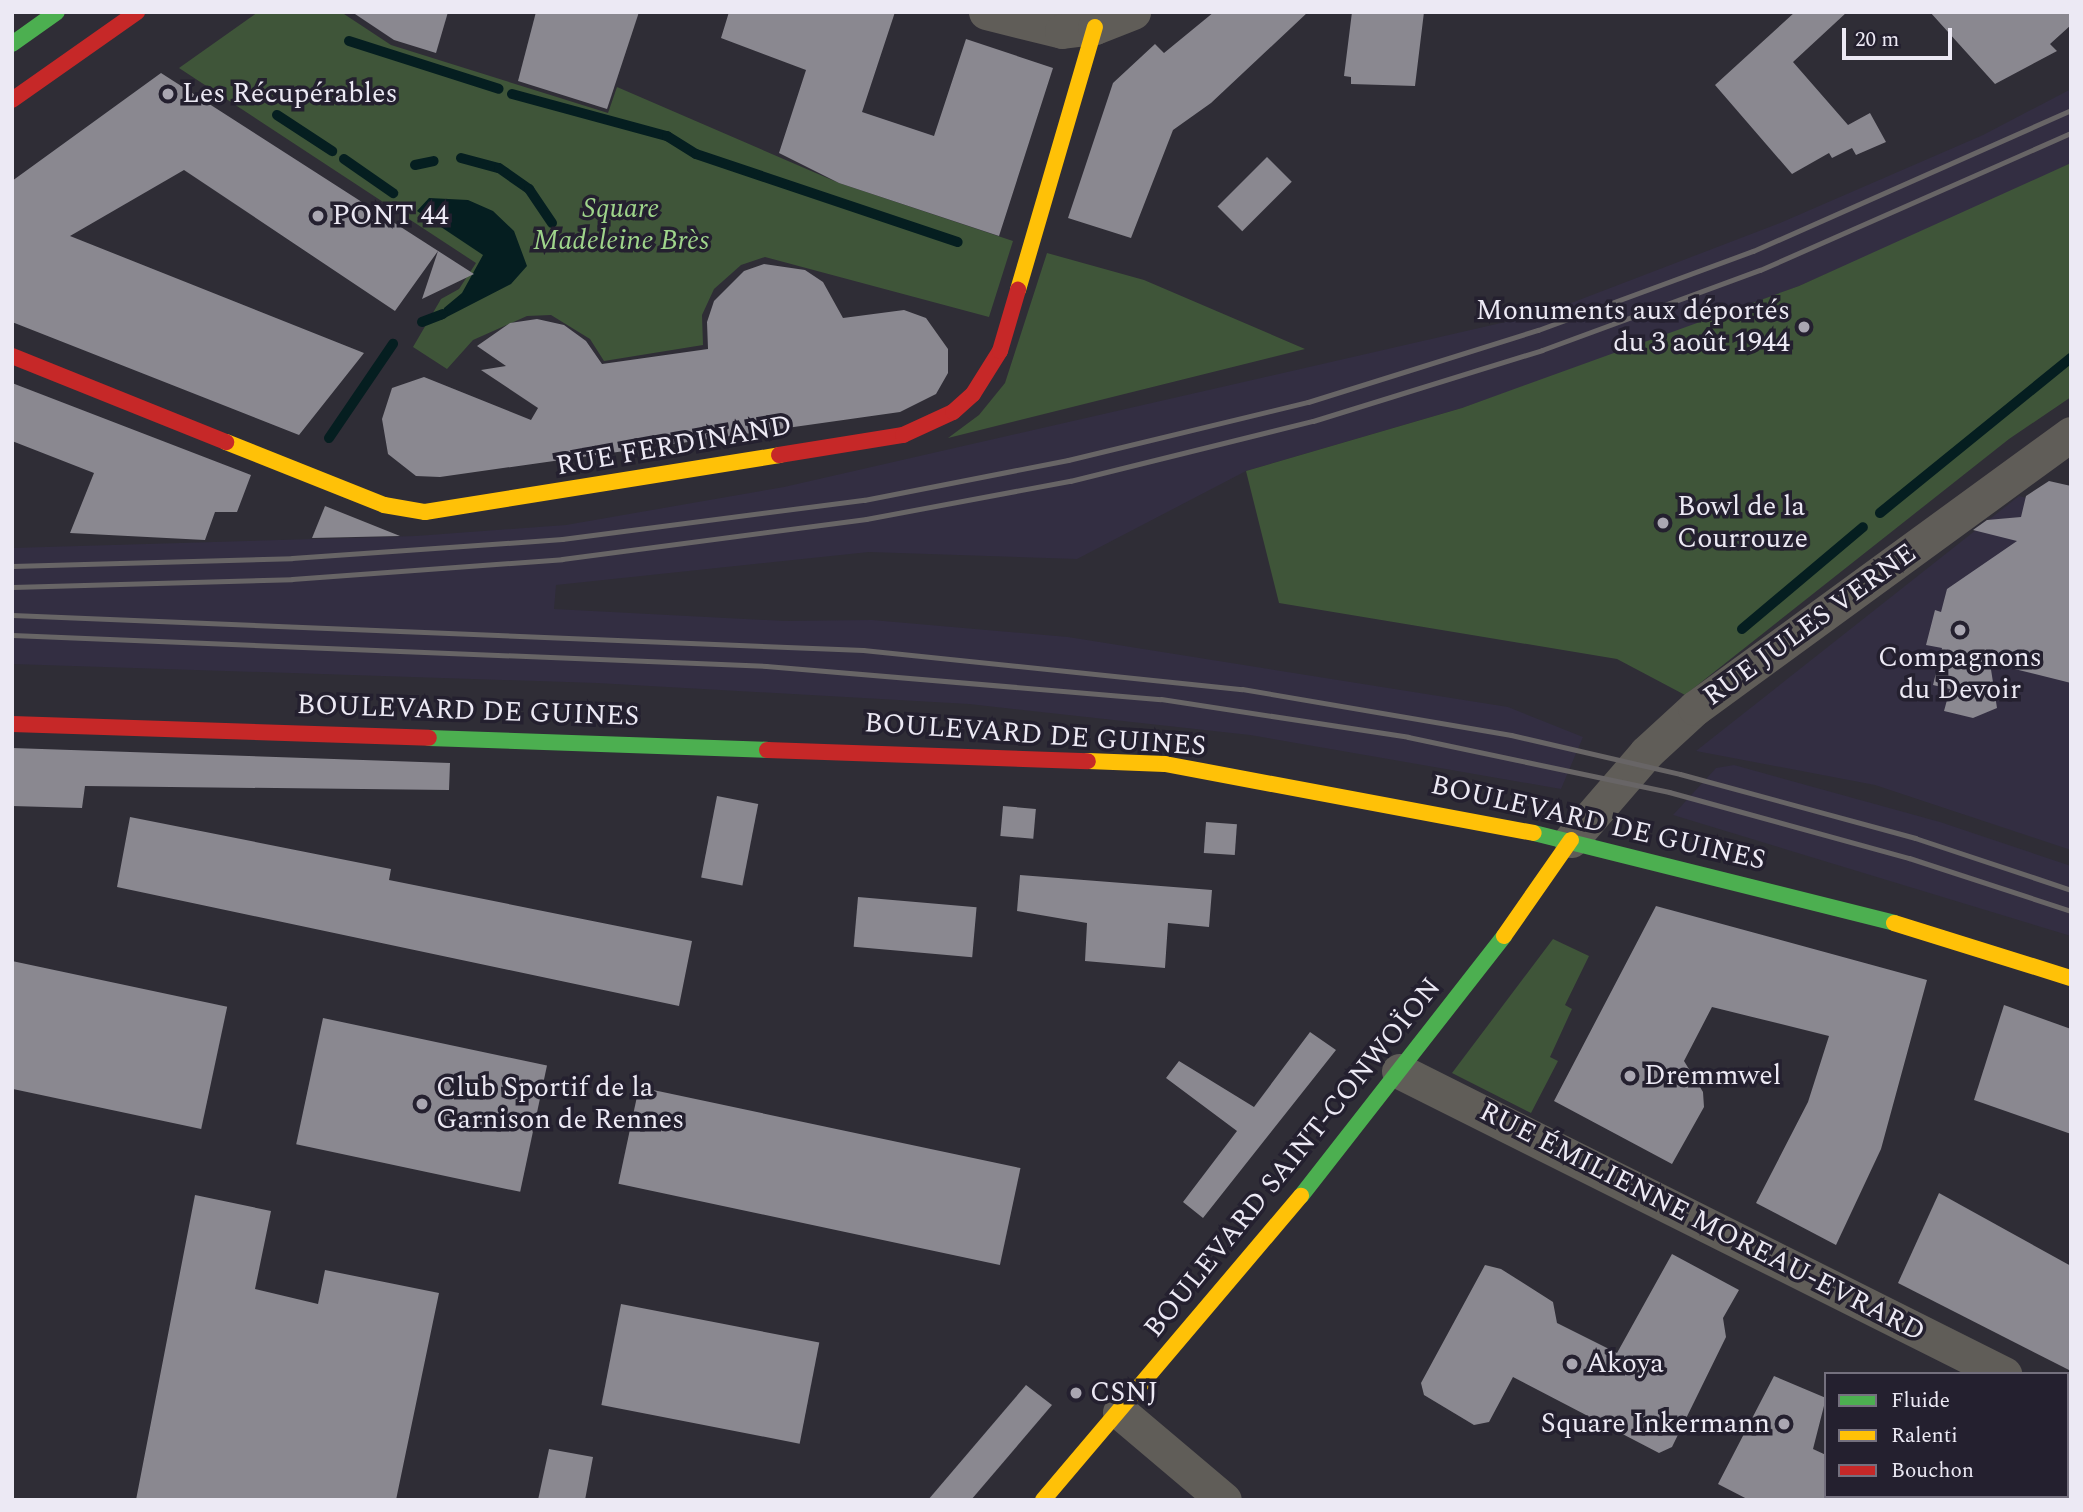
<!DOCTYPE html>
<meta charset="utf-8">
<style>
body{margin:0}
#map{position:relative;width:2083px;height:1512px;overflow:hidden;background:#2f2d36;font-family:Spectral,serif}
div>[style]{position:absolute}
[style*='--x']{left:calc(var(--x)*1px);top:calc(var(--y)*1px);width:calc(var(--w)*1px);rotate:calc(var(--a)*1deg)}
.built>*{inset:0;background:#332e42}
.green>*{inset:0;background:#3f5539}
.water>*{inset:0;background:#051e20}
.stream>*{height:10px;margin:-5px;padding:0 5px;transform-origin:5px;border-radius:5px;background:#051e20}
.building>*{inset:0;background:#8a8890;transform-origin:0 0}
.street>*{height:35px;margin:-17.5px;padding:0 17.5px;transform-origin:17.5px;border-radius:17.5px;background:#605d58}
.fast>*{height:16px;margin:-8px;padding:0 8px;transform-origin:8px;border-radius:8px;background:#4caf50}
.slow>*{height:16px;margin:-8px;padding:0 8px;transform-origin:8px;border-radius:8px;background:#ffc107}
.jam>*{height:16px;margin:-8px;padding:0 8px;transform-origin:8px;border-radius:8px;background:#c62828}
.rail>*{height:5px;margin:-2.5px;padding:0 2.5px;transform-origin:2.5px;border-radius:2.5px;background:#686566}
.dots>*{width:19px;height:19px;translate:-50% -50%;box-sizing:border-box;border:4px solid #24202f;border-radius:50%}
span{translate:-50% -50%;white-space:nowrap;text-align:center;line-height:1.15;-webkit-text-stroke:7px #24202f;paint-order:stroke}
.poi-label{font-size:28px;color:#ece9f4}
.left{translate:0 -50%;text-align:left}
.right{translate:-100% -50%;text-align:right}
.park-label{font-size:28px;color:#9fd58b;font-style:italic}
.street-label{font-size:28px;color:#ece9f4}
.frame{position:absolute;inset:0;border:14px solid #ece9f4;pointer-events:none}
.legend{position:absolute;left:1824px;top:1372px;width:245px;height:126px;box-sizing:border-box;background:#24202f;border:2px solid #74707e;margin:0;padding:9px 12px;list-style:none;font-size:21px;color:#ece9f4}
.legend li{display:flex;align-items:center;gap:14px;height:35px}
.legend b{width:35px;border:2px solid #74707e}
.scale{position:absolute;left:1842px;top:28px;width:110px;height:32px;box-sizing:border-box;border:4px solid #ece9f4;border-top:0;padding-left:9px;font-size:21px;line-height:24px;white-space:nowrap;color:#ece9f4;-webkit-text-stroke:5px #24202f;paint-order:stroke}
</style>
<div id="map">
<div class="built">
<i style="clip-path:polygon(2071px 89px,2071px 163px,2006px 196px,1799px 286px,1618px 354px,1462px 408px,1246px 471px,1077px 559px,869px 552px,556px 585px,554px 609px,785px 621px,872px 620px,1068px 637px,1508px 707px,1583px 737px,1561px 789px,1250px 735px,969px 704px,597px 683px,12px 664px,12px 548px,416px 536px,566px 525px,784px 487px,1545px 313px,1780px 223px,1983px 135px)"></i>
<i style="clip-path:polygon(2019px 496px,2071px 510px,2071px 850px,1875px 785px,1696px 751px)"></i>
<i style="clip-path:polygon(1734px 765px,1940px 822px,2071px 866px,2071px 936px,1673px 815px,1716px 768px)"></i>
</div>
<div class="green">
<i style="clip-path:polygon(258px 12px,341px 12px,391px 45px,608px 113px,617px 87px,839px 183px,1013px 241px,989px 317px,765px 257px,741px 265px,714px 289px,702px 315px,703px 345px,604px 361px,590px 339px,551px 315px,527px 316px,473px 340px,447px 369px,413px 347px,441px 299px,459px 289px,476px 263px,179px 68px)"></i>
<i style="clip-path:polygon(2071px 163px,2071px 397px,2009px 439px,1685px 695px,1617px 659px,1279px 603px,1246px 471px,1462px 408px,1799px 286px)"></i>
<i style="clip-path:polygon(1047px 253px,1144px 280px,1305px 349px,948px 438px,979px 415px,1005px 383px)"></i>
<i style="clip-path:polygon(1553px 939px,1589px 956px,1565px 1005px,1572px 1009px,1550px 1057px,1558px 1061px,1531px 1113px,1452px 1073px)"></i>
<i style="clip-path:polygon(2067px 1454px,2071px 1500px,1954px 1500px,2067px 1496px)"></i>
</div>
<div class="water">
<i style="clip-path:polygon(429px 198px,468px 200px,493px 211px,514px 231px,527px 266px,511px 284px,441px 320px,444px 308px,462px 293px,483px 255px,417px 211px)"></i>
</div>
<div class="stream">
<i style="--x:349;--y:41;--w:157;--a:17.7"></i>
<i style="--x:512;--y:94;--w:161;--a:15.2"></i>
<i style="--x:667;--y:136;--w:34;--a:32"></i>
<i style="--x:696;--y:154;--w:276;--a:18.6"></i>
<i style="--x:277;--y:115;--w:66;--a:33.2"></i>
<i style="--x:461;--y:158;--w:39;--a:15"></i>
<i style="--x:499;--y:168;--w:37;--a:35"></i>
<i style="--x:529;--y:189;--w:41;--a:55.9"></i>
<i style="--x:344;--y:159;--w:60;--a:34.8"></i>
<i style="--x:415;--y:165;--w:19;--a:-12"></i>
<i style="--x:422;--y:322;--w:22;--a:-21"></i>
<i style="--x:329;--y:438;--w:114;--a:-55.8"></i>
<i style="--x:1880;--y:513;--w:246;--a:-39.1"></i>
<i style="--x:1742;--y:629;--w:158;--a:-40.1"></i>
</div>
<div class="building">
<i style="clip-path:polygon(352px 12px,448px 12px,436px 53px,394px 40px)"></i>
<i style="clip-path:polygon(536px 12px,639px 12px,607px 109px,518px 81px)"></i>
<i style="clip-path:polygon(729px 12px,895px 12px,862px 112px,934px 136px,966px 39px,1053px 68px,999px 236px,839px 183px,779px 153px,806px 70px,721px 38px)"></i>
<i style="clip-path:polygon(1214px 12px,1308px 12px,1211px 103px,1173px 130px,1131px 238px,1068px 218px,1113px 83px,1155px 44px,1164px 53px)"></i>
<i style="clip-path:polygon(1352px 12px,1424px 12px,1415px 86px,1351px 84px,1351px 77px,1344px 76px)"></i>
<i style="clip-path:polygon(1795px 12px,1847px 12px,1793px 62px,1848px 125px,1870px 113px,1886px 142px,1856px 155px,1852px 148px,1832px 158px,1829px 153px,1792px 174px,1715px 85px)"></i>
<i style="clip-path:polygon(1930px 12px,2071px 12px,2071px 25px,2050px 44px,2057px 51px,1995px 84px)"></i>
<i style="clip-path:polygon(161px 73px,474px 274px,422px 299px,438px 251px,395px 311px,184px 170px,70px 236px,364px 353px,299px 435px,12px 322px,12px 181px)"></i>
<i style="left:1267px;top:157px;width:35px;height:70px;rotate:45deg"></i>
<i style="clip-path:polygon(764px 264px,805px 270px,823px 282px,843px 318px,904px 310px,926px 318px,948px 349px,948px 373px,936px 394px,900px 412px,440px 477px,416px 476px,388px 454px,382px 419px,392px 388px,424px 377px,531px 420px,538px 408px,481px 370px,506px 366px,477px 346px,510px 323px,537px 319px,564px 325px,586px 341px,602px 364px,708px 349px,707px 322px,714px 301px,744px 271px)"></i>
<i style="clip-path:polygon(12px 383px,251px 475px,237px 512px,215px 512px,205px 540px,70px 533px,94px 473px,12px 441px)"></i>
<i style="clip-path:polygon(2049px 481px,2071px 486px,2071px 683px,1990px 663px,1997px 708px,1973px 718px,1944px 711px,1950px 689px,1933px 685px,1942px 648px,1926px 645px,1935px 610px,1941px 612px,1947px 589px,2017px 541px,1973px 530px,1987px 520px,2021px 517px,2026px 496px)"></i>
<i style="clip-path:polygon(325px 506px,400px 536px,312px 538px)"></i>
<i style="clip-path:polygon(12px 748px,450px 763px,449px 790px,85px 786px,82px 808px,12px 806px)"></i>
<i style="left:717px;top:796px;width:42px;height:83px;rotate:11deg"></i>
<i style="left:1003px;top:806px;width:33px;height:30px;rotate:5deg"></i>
<i style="clip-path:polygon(130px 817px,391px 869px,389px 880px,692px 941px,679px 1006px,117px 887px)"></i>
<i style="left:1206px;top:822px;width:31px;height:31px;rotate:4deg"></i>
<i style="clip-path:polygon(1020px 875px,1212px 890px,1209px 927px,1168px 923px,1165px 968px,1085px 961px,1087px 923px,1017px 911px)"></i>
<i style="left:858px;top:897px;width:119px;height:50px;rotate:5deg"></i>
<i style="clip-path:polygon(1656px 906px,1927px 980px,1881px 1149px,1836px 1245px,1756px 1203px,1808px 1102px,1829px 1036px,1712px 1007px,1684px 1061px,1703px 1092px,1704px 1107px,1672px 1164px,1554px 1101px)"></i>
<i style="left:12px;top:961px;width:220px;height:125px;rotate:12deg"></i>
<i style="clip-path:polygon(2004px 1005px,2071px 1029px,2071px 1134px,1974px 1100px)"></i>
<i style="left:323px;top:1018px;width:229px;height:129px;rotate:12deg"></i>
<i style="clip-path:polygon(1310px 1032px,1336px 1050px,1203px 1218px,1183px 1202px,1237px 1131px,1166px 1078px,1179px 1061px,1254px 1107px)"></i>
<i style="left:639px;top:1087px;width:390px;height:99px;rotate:12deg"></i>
<i style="clip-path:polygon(1939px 1193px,2071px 1266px,2071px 1371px,1898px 1283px)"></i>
<i style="clip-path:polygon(195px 1195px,271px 1211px,255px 1289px,318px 1304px,325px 1270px,439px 1293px,396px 1500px,136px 1500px)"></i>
<i style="clip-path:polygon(1672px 1254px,1739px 1290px,1723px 1318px,1726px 1337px,1672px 1447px,1659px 1453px,1513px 1377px,1489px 1422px,1474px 1425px,1424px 1395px,1421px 1383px,1485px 1265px,1501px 1269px,1553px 1302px,1557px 1323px,1617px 1353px)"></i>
<i style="left:621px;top:1304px;width:202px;height:103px;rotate:11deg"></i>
<i style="clip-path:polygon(1774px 1376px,1826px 1398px,1813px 1449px,1826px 1455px,1826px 1500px,1749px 1500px,1718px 1484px)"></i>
<i style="clip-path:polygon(1026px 1385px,1052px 1405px,971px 1500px,928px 1500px)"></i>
<i style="clip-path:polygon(549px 1449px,593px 1457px,585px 1500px,538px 1500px)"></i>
</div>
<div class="street">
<i style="--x:986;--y:12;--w:78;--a:14"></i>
<i style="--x:1062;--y:31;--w:33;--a:-7"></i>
<i style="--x:1095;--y:27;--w:41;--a:-21.5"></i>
<i style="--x:1571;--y:840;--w:115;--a:-49.2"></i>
<i style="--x:1646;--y:753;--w:67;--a:-42.6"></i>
<i style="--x:1695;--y:708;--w:465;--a:-36.1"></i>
<i style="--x:1399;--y:1071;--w:677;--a:26.6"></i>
<i style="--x:2067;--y:1405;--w:4;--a:27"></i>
<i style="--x:1120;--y:1412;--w:136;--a:40.2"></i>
</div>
<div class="fast">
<i style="--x:12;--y:44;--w:55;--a:-35.4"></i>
<i style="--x:429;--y:738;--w:338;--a:2"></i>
<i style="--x:1534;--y:833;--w:371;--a:14"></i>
<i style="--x:1301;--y:1196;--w:330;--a:-52"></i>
</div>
<div class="slow">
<i style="--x:1018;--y:290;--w:274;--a:-73.7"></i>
<i style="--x:226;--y:442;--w:170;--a:21.7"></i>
<i style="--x:384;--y:505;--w:42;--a:9.7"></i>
<i style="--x:425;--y:512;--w:359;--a:-9.1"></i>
<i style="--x:1088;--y:761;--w:77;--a:2.2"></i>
<i style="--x:1165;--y:764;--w:375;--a:10.6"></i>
<i style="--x:1894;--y:923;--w:185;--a:17.3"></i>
<i style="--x:1504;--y:936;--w:117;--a:-55.1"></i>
<i style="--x:1043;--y:1500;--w:399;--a:-49.7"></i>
</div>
<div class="jam">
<i style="--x:12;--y:100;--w:153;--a:-35.1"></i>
<i style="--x:12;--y:356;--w:231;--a:21.9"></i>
<i style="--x:779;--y:455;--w:126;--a:-9.2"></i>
<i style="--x:903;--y:435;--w:55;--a:-24.7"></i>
<i style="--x:953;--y:412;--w:27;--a:-42"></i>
<i style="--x:973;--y:394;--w:51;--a:-57.9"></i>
<i style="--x:1000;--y:351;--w:64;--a:-73.6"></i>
<i style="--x:12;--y:724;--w:417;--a:1.9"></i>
<i style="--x:767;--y:750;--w:321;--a:2"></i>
</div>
<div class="rail">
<i style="--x:12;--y:566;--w:280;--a:-1.6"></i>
<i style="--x:292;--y:558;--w:271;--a:-4"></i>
<i style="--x:562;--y:539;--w:305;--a:-7.4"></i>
<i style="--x:864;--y:500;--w:208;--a:-11.1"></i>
<i style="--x:1068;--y:460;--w:247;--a:-13.6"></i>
<i style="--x:1308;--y:402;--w:241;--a:-17.4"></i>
<i style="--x:1538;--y:330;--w:229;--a:-20.2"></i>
<i style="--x:1753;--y:251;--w:348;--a:-23.9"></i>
<i style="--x:12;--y:587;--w:280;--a:-1.6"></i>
<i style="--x:292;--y:579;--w:271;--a:-4.2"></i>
<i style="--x:562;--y:559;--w:307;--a:-7.5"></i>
<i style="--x:866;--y:519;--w:208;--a:-10.6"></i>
<i style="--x:1070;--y:481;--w:250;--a:-13.9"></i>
<i style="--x:1313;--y:421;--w:240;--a:-17.2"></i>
<i style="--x:1542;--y:350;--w:232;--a:-20.2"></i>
<i style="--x:1760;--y:270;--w:340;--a:-23.8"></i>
<i style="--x:12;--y:615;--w:852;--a:2.36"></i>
<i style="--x:863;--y:650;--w:381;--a:5.9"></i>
<i style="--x:1242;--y:689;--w:273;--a:9.7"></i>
<i style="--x:1511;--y:735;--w:173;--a:13"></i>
<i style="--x:1680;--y:774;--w:244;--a:15.2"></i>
<i style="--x:1915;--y:838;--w:164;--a:18.4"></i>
<i style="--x:12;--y:635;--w:755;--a:2.35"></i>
<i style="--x:766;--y:666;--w:396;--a:4.8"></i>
<i style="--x:1161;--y:699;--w:250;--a:8.7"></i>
<i style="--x:1408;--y:737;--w:267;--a:11.9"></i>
<i style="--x:1669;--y:792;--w:249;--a:15.4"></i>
<i style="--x:1909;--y:858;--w:170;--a:18.1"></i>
</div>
<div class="dots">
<i style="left:168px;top:94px;background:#aaa7b2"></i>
<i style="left:318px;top:216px;background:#aaa7b2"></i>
<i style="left:1804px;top:327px;background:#aaa7b2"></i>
<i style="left:1663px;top:523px;background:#aaa7b2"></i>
<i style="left:1960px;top:630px;background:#aaa7b2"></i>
<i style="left:1630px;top:1076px;background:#aaa7b2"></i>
<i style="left:422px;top:1104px;background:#aaa7b2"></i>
<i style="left:1572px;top:1364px;background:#aaa7b2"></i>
<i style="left:1076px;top:1393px;background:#aaa7b2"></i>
<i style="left:1784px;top:1424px;background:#aaa7b2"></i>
</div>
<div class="poi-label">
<span class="left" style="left:182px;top:94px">Les Récupérables</span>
<span class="left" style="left:332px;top:216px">PONT 44</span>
<span class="right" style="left:1790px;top:327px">Monuments aux déportés<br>du 3 août 1944</span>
<span class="left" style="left:1677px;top:523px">Bowl de la<br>Courrouze</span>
<span style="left:1960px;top:674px">Compagnons<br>du Devoir</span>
<span class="left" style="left:1644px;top:1076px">Dremmwel</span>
<span class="left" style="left:436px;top:1104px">Club Sportif de la<br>Garnison de Rennes</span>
<span class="left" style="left:1586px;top:1364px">Akoya</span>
<span class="left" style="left:1090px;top:1393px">CSNJ</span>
<span class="right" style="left:1770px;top:1424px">Square Inkermann</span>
</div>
<div class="park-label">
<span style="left:621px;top:225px">Square<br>Madeleine Brès</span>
</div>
<div class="street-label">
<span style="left:674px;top:446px;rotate:-10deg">RUE FERDINAND</span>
<span style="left:1810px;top:625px;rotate:-36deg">RUE JULES VERNE</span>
<span style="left:468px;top:711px;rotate:2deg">BOULEVARD DE GUINES</span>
<span style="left:1035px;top:735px;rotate:4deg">BOULEVARD DE GUINES</span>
<span style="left:1598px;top:823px;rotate:13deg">BOULEVARD DE GUINES</span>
<span style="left:1293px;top:1158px;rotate:-51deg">BOULEVARD SAINT-CONWOÏON</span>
<span style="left:1702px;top:1222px;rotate:27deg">RUE ÉMILIENNE MOREAU-EVRARD</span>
</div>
<div class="frame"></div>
<ul class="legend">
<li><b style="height:9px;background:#4caf50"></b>Fluide</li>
<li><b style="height:9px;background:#ffc107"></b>Ralenti</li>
<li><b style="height:9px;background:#c62828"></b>Bouchon</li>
</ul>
<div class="scale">20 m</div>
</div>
